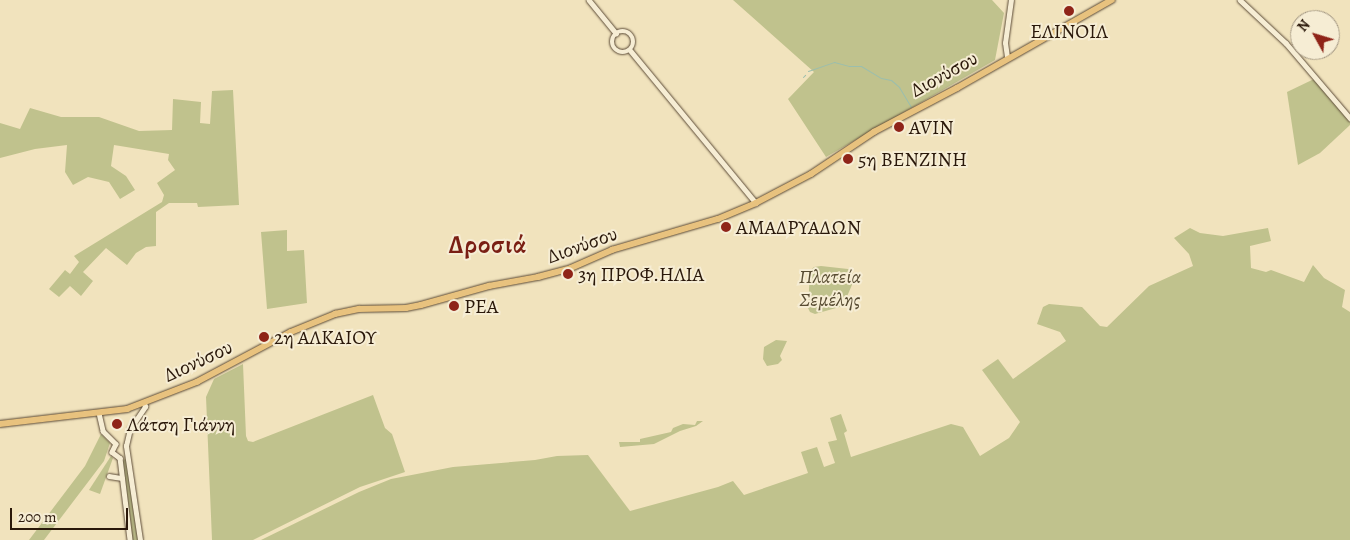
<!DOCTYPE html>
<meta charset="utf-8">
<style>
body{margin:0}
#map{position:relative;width:1350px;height:540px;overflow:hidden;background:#f1e3bd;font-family:Alegreya,serif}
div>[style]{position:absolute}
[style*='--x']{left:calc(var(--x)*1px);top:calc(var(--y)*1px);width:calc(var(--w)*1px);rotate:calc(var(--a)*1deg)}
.green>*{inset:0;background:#c0c28d}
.stream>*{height:1px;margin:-0.5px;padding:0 0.5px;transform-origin:0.5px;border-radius:0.5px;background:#9bbead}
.roads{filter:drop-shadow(0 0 1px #5c4b37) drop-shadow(0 0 1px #5c4b37)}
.minor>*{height:4.5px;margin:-2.25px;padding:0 2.25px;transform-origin:2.25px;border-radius:2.25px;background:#f6edd4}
.minor>.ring{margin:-2.25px;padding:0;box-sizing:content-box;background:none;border:4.5px solid #f6edd4;border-radius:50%}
.major>*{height:5.5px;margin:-2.75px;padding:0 2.75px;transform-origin:2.75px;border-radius:2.75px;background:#e8c27e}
.dots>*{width:14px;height:14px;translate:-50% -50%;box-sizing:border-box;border:2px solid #f6edd4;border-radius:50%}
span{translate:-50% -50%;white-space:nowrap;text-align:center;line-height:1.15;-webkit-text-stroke:4px #f6edd4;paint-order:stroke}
.poi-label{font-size:20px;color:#2a180a}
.left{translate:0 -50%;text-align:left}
.street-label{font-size:20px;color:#2a180a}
.park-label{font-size:20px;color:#574b31;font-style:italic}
.district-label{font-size:25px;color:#7a1f14;font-weight:700;letter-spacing:1px}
.north{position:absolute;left:1290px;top:10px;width:50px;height:50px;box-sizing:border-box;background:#f6edd4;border:1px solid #a49883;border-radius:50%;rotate:309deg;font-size:14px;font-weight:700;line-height:20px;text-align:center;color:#2a180a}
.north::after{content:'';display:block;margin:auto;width:18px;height:22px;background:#8f2418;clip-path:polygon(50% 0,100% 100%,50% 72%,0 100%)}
.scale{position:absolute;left:10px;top:508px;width:118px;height:22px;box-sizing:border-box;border:2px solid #2a180a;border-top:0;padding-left:6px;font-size:15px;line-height:18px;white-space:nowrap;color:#2a180a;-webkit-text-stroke:4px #f6edd4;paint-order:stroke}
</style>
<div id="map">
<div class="green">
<i style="clip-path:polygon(733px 0,992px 0,1004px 13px,995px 60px,826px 157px,788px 99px,814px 72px)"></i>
<i style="clip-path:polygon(1314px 79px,1350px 120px,1350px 125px,1320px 153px,1298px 165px,1287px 92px)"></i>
<i style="clip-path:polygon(233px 90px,239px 205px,198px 207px,197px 203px,169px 203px,156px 212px,156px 246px,146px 247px,136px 253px,127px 265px,106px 248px,83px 272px,93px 281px,81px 296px,70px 286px,59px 297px,49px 289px,65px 270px,70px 274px,79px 262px,74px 256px,162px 202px,164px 195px,157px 183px,175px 170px,168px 160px,169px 154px,114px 145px,111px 166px,126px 176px,135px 190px,120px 199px,109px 182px,88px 177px,73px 185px,65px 172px,67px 145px,35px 149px,0 158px,0 123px,20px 129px,30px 108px,61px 117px,99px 117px,139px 131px,172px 130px,173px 99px,201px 102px,200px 123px,210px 124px,212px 91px)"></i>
<i style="clip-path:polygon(1190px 228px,1200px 233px,1223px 236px,1268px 228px,1271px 241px,1250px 246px,1251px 268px,1266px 272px,1271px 270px,1304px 282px,1313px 265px,1324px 278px,1345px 290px,1342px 307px,1350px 312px,1350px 540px,261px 540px,359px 492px,391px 479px,453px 467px,535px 460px,557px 456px,588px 455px,630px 511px,718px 487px,733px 481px,744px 495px,808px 473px,801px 452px,817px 447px,824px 467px,835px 463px,828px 442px,837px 440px,830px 418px,841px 414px,847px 431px,844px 433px,851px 457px,951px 424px,963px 427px,980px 456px,1009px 438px,1020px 422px,982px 370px,998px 359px,1013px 379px,1066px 341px,1060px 332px,1037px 324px,1043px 307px,1049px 304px,1082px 307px,1100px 326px,1107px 327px,1149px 286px,1193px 266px,1189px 254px,1174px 238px)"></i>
<i style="clip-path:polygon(287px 230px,287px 251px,304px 250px,307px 303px,267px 309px,261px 232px)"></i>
<i style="clip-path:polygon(821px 266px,848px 269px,852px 272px,854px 280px,843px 306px,815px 314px,810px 312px,808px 308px,810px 271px,814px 267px)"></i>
<i style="clip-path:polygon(776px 340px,787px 341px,780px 356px,782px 360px,778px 364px,767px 366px,763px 359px,764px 347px)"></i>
<i style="clip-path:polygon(243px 364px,246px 436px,248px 441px,253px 442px,373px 395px,385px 428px,392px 434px,405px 472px,360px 487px,253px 540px,212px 540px,206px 397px,214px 379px)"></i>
<i style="clip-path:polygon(697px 421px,703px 421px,696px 426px,680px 431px,654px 444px,620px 447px,619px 442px,640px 442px,640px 439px,671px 432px,673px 428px,683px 424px,695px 425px)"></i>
<i style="clip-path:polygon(101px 434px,110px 443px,104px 461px,44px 540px,29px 540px,85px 466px)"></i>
<i style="clip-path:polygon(111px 456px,113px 458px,100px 494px,89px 490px)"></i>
<i style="clip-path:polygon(125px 459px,127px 460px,139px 540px,132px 540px,122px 462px)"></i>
</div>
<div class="stream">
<i style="--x:808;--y:71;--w:28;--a:-19"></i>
<i style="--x:834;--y:62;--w:16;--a:15"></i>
<i style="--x:849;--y:66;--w:12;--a:0"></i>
<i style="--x:861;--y:66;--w:23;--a:31"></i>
<i style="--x:881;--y:78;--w:10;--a:11"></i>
<i style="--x:891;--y:80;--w:11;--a:41"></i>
<i style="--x:899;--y:87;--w:23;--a:59"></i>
<i style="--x:803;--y:77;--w:3;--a:-45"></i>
</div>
<div class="roads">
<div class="minor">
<i style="--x:589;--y:0;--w:43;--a:50.7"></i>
<i style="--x:1240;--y:0;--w:63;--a:43.1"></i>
<i style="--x:1286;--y:43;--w:99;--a:49.5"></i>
<i class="ring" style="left:612px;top:31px;width:17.5px;height:17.5px"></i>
<i style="--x:630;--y:50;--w:198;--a:50.5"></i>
<i style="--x:1007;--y:57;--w:14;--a:-98"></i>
<i style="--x:1005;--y:43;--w:43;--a:-82.1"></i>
<i style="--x:99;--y:413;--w:18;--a:77"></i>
<i style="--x:103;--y:431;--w:18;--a:45"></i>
<i style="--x:116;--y:444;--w:9;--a:117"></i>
<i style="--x:112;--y:452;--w:10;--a:37"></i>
<i style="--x:120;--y:458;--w:83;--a:83"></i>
<i style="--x:109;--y:476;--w:13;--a:9"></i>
<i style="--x:140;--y:540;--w:95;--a:-98.5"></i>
<i style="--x:126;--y:446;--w:17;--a:-77"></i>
<i style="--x:130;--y:429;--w:27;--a:-56"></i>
<i style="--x:145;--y:407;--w:4;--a:-104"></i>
</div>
<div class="major">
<i style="--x:0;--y:424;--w:128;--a:-6.7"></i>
<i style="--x:127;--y:409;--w:75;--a:-21.1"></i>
<i style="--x:197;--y:382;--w:106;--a:-28"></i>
<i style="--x:291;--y:332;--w:48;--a:-22.2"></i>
<i style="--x:335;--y:314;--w:25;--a:-12"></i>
<i style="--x:359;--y:309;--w:47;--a:-1.2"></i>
<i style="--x:406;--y:308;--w:15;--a:-11"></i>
<i style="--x:421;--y:305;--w:71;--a:-15.6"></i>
<i style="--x:489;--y:286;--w:50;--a:-10.4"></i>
<i style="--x:538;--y:277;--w:34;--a:-15"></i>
<i style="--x:571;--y:268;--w:45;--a:-23.7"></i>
<i style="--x:612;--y:250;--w:110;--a:-16.3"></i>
<i style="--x:718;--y:219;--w:41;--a:-22.8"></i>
<i style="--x:756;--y:203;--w:62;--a:-27.8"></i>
<i style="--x:811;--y:174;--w:76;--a:-33.7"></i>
<i style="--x:874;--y:132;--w:94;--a:-27.9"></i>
<i style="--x:957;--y:88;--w:178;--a:-29.6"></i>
</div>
</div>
<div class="dots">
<i style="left:1069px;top:11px;background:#8f2418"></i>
<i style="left:899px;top:127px;background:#8f2418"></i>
<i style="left:848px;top:159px;background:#8f2418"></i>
<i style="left:726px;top:227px;background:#8f2418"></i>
<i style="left:568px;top:274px;background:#8f2418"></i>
<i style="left:454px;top:306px;background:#8f2418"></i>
<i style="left:264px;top:337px;background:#8f2418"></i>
<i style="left:117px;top:424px;background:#8f2418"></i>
</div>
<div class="poi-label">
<span style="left:1069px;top:31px">ΕΛΙΝΟΙΛ</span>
<span class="left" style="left:909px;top:127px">AVIN</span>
<span class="left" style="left:858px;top:159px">5η ΒΕΝΖΙΝΗ</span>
<span class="left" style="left:736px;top:227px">ΑΜΑΔΡΥΑΔΩΝ</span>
<span class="left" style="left:578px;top:274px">3η ΠΡΟΦ.ΗΛΙΑ</span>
<span class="left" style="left:464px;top:306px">ΡΕΑ</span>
<span class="left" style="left:274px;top:337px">2η ΑΛΚΑΙΟΥ</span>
<span class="left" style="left:127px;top:424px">Λάτση Γιάννη</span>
</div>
<div class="street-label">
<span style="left:944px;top:74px;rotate:-29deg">Διονύσου</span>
<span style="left:582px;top:245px;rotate:-20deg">Διονύσου</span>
<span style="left:198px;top:361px;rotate:-25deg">Διονύσου</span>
</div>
<div class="park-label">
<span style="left:830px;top:288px">Πλατεία<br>Σεμέλης</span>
</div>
<div class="district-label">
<span style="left:488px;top:245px">Δροσιά</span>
</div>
<div class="north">N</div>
<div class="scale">200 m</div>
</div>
